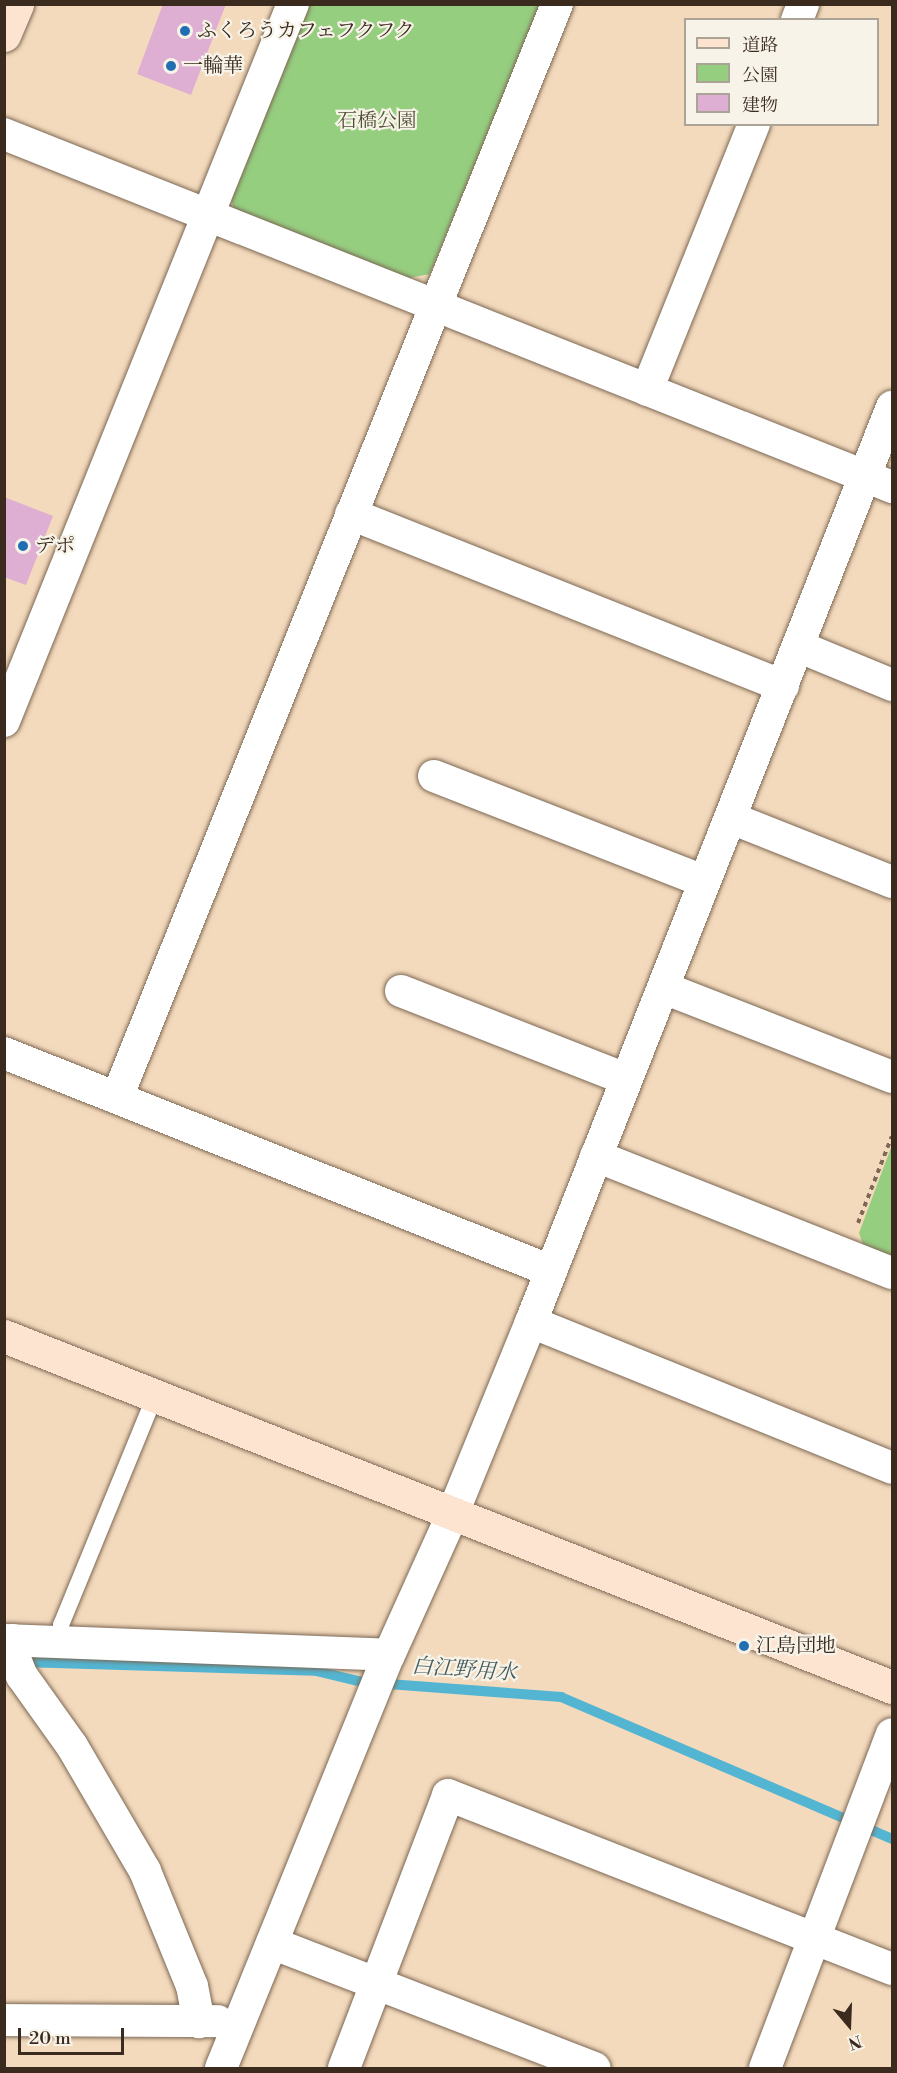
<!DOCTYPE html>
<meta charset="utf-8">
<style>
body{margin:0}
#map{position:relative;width:897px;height:2073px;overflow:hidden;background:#f4dabc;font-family:"Libre Bodoni","Noto Serif JP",serif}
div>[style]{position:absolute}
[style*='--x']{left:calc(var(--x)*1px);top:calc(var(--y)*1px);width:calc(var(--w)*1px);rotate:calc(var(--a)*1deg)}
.green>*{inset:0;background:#96ce80}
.stream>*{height:10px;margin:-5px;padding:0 5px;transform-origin:5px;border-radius:5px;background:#53b5d2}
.building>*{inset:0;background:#deafd2}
.path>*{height:4px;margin-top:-2px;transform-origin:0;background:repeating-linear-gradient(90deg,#7c6855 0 4.5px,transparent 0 9px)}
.roads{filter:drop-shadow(0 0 2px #7c6855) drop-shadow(0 0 2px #7c6855)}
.lane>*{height:16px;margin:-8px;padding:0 8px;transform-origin:8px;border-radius:8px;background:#fff}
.street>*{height:32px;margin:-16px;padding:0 16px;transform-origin:16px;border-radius:16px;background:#fff}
.secondary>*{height:33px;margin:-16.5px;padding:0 16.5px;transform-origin:16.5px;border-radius:16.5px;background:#fde4d1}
.dots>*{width:16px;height:16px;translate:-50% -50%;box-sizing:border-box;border:3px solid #f7f3e8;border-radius:50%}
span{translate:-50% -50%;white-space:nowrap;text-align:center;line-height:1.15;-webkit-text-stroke:4.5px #f7f3e8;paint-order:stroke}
.poi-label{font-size:20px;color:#3b2a1e}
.left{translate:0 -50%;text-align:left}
.park-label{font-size:20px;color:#525336}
.water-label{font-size:21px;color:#435b5d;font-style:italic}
.frame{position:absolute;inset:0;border:6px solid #3b2a1e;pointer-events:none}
.legend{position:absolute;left:684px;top:18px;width:195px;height:108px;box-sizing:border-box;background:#f7f3e8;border:2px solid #aca397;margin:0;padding:8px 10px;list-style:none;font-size:18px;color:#3b2a1e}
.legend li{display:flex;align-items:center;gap:12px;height:30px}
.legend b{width:30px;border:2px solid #aca397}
.north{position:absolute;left:819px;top:1995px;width:60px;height:60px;-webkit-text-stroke:4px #f7f3e8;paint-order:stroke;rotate:161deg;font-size:16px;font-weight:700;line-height:24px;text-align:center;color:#3b2a1e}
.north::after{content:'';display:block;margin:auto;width:21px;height:27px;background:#3b2a1e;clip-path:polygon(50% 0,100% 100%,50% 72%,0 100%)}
.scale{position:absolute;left:18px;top:2028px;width:106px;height:27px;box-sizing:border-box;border:3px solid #3b2a1e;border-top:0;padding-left:8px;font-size:18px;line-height:21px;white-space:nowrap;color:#3b2a1e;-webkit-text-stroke:4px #f7f3e8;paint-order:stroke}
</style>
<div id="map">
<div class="green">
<i style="clip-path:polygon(309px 5px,540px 5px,430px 274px,408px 278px,234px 211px,231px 196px)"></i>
<i style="clip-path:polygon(892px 1145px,892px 1258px,864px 1247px,859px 1233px)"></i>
</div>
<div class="stream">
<i style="--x:21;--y:1662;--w:295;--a:1.7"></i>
<i style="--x:316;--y:1671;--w:47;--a:13.4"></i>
<i style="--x:362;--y:1682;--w:200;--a:4.3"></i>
<i style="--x:561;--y:1697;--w:360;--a:23.2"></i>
</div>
<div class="building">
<i style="clip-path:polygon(163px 4px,226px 4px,191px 95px,137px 74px)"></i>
<i style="clip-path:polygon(4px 497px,53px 516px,26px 585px,4px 577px)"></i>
</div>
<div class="path">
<i style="--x:858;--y:1223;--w:93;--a:-68.7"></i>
</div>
<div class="roads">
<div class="lane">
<i style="--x:61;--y:1642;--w:17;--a:-90"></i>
<i style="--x:61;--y:1625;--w:248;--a:-67.7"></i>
</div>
<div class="street">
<i style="--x:797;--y:20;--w:17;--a:-69"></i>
<i style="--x:4;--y:134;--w:956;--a:21.68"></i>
<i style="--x:647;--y:390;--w:287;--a:-68.1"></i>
<i style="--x:351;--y:514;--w:465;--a:21.7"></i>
<i style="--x:800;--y:647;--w:100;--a:22.4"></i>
<i style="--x:4;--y:721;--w:773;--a:-68.05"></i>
<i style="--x:434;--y:776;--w:289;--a:21.3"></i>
<i style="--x:731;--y:818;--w:173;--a:21.7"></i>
<i style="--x:664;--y:988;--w:245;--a:21.3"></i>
<i style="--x:401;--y:991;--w:241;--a:21.4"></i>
<i style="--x:4;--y:1053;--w:589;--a:21.73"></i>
<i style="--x:118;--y:1095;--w:1176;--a:-68.08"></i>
<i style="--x:596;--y:1156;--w:318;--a:21.6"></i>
<i style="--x:531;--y:1322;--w:389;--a:22"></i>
<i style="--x:4;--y:1640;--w:385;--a:2.2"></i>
<i style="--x:389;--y:1655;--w:156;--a:-65.7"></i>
<i style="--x:453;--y:1513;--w:206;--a:-67.8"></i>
<i style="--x:531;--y:1322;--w:984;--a:-68.47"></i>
<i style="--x:12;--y:1640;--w:9;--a:96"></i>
<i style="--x:11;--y:1649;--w:29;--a:68"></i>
<i style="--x:22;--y:1676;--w:86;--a:54.5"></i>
<i style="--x:72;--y:1746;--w:145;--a:59.7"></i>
<i style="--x:145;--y:1871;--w:124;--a:67.8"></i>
<i style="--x:192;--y:1986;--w:37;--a:79"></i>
<i style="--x:272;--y:1943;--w:346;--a:21.2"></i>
<i style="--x:4;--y:2020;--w:214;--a:0.3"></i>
<i style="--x:221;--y:2068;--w:446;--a:-67.9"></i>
<i style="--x:344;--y:2068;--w:292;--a:-69.1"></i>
<i style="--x:448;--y:1795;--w:477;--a:21.4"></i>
<i style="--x:765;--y:2068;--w:357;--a:-69.2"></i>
</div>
<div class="secondary">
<i style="--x:4;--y:35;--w:34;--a:-67"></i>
<i style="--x:4;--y:1336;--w:955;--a:21.57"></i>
</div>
</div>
<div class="dots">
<i style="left:185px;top:31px;background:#1f6fb2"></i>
<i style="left:171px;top:66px;background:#1f6fb2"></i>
<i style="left:23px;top:546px;background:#1f6fb2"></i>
<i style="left:744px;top:1646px;background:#1f6fb2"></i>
</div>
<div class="poi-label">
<span class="left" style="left:197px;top:31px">ふくろうカフェフクフク</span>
<span class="left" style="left:183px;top:66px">一輪華</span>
<span class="left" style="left:35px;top:546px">デポ</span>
<span class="left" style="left:756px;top:1646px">江島団地</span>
</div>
<div class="park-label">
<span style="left:377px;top:121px">石橋公園</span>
</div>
<div class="water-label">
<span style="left:464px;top:1670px;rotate:4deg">白江野用水</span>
</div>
<div class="frame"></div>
<ul class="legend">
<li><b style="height:8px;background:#fde4d1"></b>道路</li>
<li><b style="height:16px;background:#96ce80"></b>公園</li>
<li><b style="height:16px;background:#deafd2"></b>建物</li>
</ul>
<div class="north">N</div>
<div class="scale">20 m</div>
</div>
